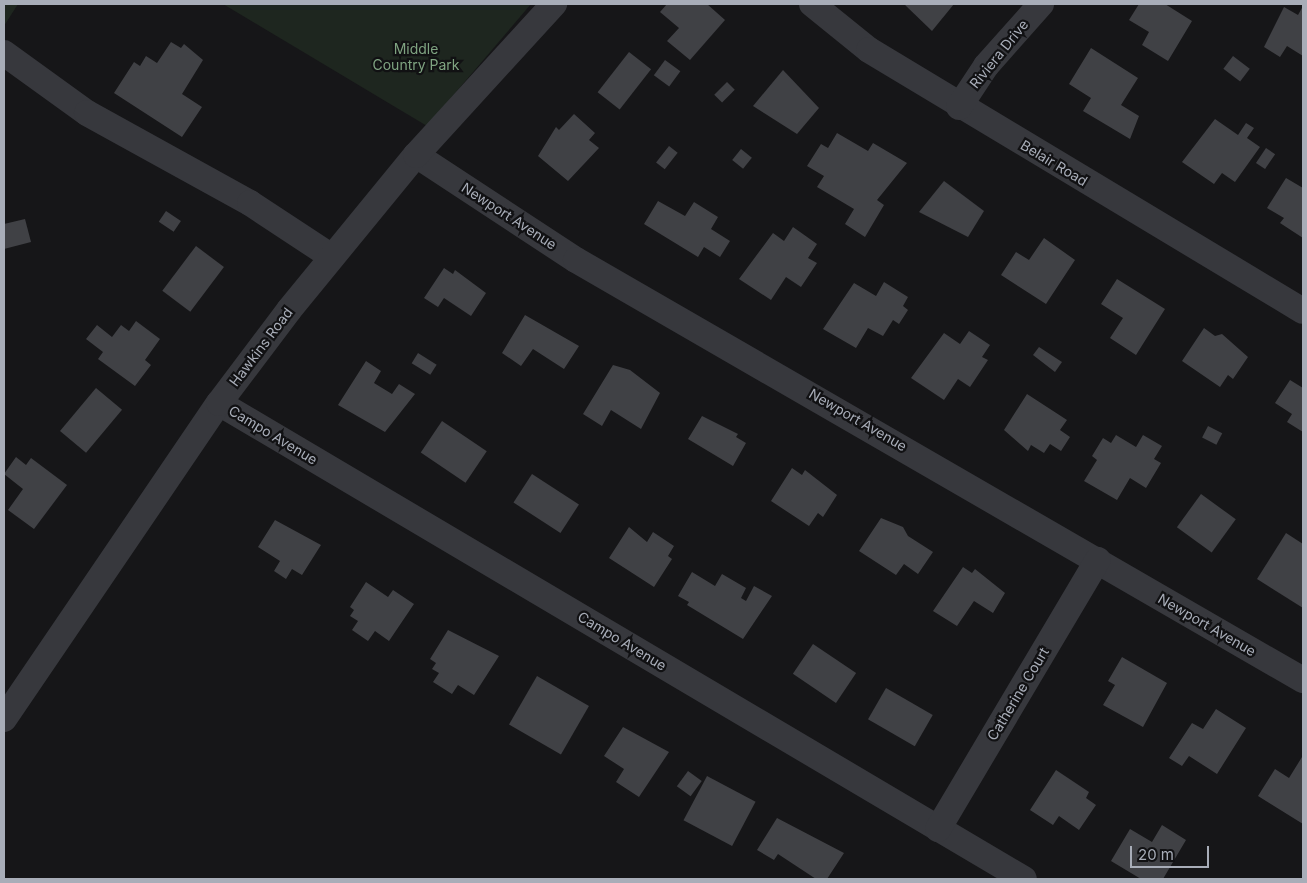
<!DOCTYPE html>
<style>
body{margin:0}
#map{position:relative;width:1307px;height:883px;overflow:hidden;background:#161618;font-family:Inter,sans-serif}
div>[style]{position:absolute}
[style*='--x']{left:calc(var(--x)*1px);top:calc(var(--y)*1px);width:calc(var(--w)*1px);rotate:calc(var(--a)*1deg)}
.green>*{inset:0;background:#1e261f}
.building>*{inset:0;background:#404145;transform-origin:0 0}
.minor>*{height:26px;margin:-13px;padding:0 13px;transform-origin:13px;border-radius:13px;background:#37383d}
span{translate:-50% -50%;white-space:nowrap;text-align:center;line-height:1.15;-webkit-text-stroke:4.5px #111113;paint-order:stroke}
.park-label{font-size:14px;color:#7fa381}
.street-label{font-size:14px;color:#a8adb8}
.frame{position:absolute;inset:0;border:5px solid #a8adb8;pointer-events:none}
.scale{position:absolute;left:1130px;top:846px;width:79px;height:22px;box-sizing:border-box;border:2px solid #a8adb8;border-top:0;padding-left:6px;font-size:15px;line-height:18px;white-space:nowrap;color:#a8adb8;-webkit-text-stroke:4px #111113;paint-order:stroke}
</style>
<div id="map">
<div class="green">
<i style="clip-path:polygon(4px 4px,18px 4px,4px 26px)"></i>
<i style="clip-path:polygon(223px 4px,531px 4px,427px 126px)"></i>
</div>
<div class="building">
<i style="clip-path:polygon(667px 4px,707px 4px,725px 20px,690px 60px,667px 41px,679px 28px,660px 12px)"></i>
<i style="clip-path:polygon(904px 4px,954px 4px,932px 31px)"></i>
<i style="clip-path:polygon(1139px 4px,1165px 4px,1192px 21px,1168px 61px,1142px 45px,1149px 32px,1129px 20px)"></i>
<i style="clip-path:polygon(1303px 6px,1303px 56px,1287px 46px,1280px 57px,1264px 47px,1284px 7px,1298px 15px)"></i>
<i style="clip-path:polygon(171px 42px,181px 48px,184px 44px,203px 60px,182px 94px,202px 107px,182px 137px,114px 93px,134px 62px,140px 66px,146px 56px,157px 63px)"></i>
<i style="clip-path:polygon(1091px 48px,1138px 78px,1121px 105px,1139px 116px,1130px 139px,1083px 111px,1091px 98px,1069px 84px)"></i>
<i style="left:629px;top:52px;width:28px;height:51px;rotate:38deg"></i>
<i style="left:1233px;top:56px;width:21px;height:16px;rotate:37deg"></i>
<i style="left:665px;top:60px;width:19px;height:19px;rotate:36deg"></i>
<i style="clip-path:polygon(783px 70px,819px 108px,797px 134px,753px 106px)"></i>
<i style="left:727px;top:82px;width:11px;height:18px;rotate:45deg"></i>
<i style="clip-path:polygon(574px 114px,595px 133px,589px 140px,599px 148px,568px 181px,538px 156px,556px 127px,559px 130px)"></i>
<i style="clip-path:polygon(1215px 119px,1238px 135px,1246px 123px,1254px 128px,1247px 138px,1260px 147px,1235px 182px,1222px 173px,1214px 184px,1182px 162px)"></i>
<i style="clip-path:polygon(837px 133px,868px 151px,873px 143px,907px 163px,877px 200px,884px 205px,865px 237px,845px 224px,854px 209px,817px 187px,824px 176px,807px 166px,821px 144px,828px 148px)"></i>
<i style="left:669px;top:146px;width:11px;height:21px;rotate:38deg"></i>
<i style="left:1266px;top:148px;width:11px;height:18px;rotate:34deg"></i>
<i style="left:741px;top:149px;width:14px;height:14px;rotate:39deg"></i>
<i style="clip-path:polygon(1286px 178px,1303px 188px,1303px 238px,1280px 223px,1284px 218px,1267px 208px)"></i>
<i style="clip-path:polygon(944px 181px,984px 211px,968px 237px,919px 212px)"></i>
<i style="clip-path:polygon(658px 201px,685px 216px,694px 202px,718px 217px,711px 229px,730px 241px,720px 257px,704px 247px,698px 257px,644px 224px)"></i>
<i style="left:166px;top:211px;width:18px;height:13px;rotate:34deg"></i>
<i style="clip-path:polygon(25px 219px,31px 242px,4px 249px,4px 224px)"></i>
<i style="clip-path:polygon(793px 227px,817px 244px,808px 258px,817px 263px,801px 287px,786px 277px,771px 300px,739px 279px,773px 233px,784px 241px)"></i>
<i style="clip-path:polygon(1044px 238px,1075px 260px,1046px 304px,1001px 275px,1016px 252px,1029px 260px)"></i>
<i style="left:196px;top:246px;width:35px;height:56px;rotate:37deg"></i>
<i style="clip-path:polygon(444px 268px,453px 274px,455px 270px,486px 293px,471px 316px,444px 298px,438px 307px,424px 298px)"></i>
<i style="clip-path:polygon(1117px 279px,1165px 309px,1136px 355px,1110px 338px,1123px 318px,1101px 304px)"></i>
<i style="clip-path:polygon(884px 282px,908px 297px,903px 306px,908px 310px,899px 324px,893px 320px,883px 336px,868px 328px,856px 348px,823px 329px,854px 283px,876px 296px)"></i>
<i style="clip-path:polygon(525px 315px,579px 346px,564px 369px,533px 349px,521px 366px,502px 353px)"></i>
<i style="clip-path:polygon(136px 321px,160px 339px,145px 360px,151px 365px,135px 386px,98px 359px,103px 352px,86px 339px,97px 325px,112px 337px,121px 325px,129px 331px)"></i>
<i style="clip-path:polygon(1204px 328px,1215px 336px,1222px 334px,1248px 357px,1233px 379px,1228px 375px,1220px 387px,1182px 361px)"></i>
<i style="clip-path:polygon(969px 331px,990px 345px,982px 357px,988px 360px,970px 387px,958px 379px,944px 400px,911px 378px,944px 333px,960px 344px)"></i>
<i style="clip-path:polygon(1039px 347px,1062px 362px,1055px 372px,1033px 355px)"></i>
<i style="left:418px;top:353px;width:22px;height:12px;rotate:32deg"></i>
<i style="clip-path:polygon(366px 361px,381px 371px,374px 383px,392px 394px,399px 384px,415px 394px,385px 432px,338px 405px)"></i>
<i style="clip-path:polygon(613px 365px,630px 370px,660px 393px,641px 429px,611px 410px,602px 426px,583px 414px)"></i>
<i style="clip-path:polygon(1290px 380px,1303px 388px,1303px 432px,1287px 422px,1292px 414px,1275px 403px)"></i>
<i style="left:96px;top:388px;width:34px;height:56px;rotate:40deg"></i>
<i style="clip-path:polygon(1027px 394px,1067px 420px,1060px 430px,1070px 437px,1061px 451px,1050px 444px,1044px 453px,1031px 445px,1028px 451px,1004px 430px)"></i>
<i style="clip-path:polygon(702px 416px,738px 434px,736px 437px,746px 443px,733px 466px,688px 439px)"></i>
<i style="left:442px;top:421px;width:54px;height:38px;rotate:34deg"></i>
<i style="left:1208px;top:426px;width:16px;height:13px;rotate:27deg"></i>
<i style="clip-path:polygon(1116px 435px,1136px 447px,1143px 435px,1162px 446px,1154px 459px,1161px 463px,1146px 488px,1130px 478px,1117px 500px,1084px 481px,1097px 460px,1092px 456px,1103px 438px,1111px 443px)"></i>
<i style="clip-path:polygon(16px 457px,26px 465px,31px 458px,67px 485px,34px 529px,8px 510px,23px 489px,4px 474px)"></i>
<i style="clip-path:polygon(792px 468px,802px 475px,805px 470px,837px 495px,823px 517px,818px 513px,809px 526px,771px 501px)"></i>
<i style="left:532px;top:474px;width:56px;height:34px;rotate:33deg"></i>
<i style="left:1201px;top:494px;width:43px;height:41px;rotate:36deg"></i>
<i style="clip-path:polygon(881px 518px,903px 527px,908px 536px,933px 552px,918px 574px,904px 564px,896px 575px,859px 551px)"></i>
<i style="clip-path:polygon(275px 520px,321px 545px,302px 575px,292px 569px,286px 579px,274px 571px,280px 561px,258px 547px)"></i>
<i style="clip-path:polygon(629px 527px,647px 542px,653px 532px,674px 546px,668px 556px,672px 559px,654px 587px,609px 558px)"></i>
<i style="clip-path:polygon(1286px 533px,1303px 544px,1303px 608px,1257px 579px)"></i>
<i style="clip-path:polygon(963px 567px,972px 573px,975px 569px,1005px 593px,993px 613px,974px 601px,957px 626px,933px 611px)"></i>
<i style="clip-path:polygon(692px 572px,715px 586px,722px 574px,746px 588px,741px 598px,746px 601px,754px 586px,772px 596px,743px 639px,687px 605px,689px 602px,678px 596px)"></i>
<i style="clip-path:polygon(366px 582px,388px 597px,393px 590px,414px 604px,389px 641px,375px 631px,368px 641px,352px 630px,358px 621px,350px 616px,354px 610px,350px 607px)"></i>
<i style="clip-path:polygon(448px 630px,499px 656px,474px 695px,458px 685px,452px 694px,433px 682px,439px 673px,432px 669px,436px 663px,430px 659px)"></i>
<i style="left:813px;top:644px;width:52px;height:36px;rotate:34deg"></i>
<i style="clip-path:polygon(1122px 657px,1167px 683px,1143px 727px,1103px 705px,1115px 685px,1108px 681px)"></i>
<i style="left:537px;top:676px;width:60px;height:56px;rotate:30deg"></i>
<i style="left:886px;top:688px;width:54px;height:36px;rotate:30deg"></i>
<i style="clip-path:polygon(1216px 709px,1246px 728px,1217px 774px,1189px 756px,1182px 766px,1169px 758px,1192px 723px,1203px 729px)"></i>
<i style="clip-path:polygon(623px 727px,669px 752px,639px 797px,616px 782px,624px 769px,604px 756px)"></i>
<i style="clip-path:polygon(1302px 757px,1303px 758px,1303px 824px,1258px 796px,1275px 769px,1289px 778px)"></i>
<i style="clip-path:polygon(1056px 770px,1089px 792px,1086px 798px,1096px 805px,1079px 830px,1059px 816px,1053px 825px,1030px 810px)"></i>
<i style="left:688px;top:771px;width:17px;height:19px;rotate:36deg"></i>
<i style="left:707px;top:776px;width:55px;height:50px;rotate:28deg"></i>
<i style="clip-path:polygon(777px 818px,844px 853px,827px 879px,816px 879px,778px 854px,774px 860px,757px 850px)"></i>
<i style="clip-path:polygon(1162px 825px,1186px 840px,1163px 879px,1141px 879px,1111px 861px,1130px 829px,1152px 842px)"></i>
</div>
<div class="minor">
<i style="--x:812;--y:4;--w:73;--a:38.9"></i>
<i style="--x:869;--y:50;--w:506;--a:31.02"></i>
<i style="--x:4;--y:53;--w:102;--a:35.9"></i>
<i style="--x:87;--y:113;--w:186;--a:28.9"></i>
<i style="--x:250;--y:203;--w:98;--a:33.4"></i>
<i style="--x:959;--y:107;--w:49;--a:-56.6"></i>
<i style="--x:986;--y:66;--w:83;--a:-48.4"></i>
<i style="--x:416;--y:155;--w:191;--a:33.3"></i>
<i style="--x:576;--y:260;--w:840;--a:30.02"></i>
<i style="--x:219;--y:403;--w:935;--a:30.6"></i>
<i style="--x:4;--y:719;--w:382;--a:-55.8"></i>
<i style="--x:219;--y:403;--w:116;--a:-53"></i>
<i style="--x:289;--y:310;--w:200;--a:-50.7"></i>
<i style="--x:416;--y:155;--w:205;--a:-47.6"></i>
<i style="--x:938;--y:829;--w:313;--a:-59.3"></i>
</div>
<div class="park-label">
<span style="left:416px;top:57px">Middle<br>Country Park</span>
</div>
<div class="street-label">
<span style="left:999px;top:54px;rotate:-51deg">Riviera Drive</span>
<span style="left:1054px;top:163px;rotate:31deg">Belair Road</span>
<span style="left:509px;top:216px;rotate:33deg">Newport Avenue</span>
<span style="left:261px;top:347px;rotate:-53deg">Hawkins Road</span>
<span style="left:858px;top:420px;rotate:30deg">Newport Avenue</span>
<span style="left:273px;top:435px;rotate:31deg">Campo Avenue</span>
<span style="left:1207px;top:625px;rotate:30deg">Newport Avenue</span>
<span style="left:622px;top:641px;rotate:31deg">Campo Avenue</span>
<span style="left:1018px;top:694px;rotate:-59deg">Catherine Court</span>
</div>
<div class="frame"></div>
<div class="scale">20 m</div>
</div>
